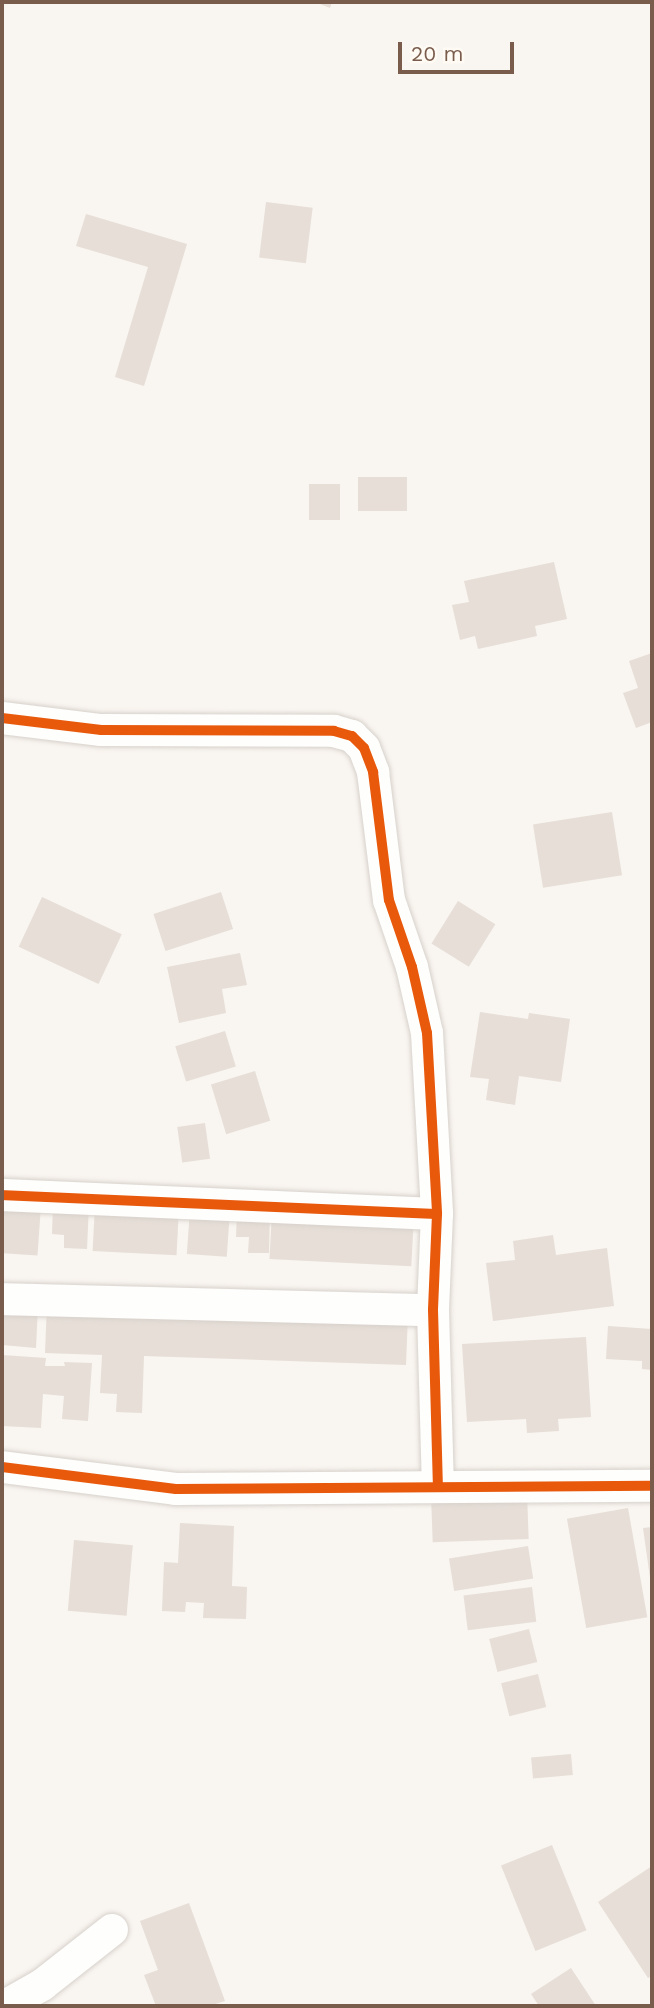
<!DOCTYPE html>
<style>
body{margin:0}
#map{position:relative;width:654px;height:2008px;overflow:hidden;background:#f9f5f0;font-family:"Work Sans",sans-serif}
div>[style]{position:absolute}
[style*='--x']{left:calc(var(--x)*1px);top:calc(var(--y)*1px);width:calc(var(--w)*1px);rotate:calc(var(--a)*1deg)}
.building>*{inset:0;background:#e6ded7;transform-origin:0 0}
.roads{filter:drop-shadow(0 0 2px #d7d1cb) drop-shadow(0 0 2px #d7d1cb)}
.minor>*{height:32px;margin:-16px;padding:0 16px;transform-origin:16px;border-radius:16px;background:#fefefd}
.cycleway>*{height:10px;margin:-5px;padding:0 5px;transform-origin:5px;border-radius:5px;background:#e8590c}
span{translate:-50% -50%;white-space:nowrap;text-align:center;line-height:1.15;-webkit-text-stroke:6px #fffaf3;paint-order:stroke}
.frame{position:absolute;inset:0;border:4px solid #7a5c4d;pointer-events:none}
.scale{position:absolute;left:398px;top:42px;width:116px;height:32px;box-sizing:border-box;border:4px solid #7a5c4d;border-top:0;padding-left:9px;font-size:21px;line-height:24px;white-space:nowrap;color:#7a5c4d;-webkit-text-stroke:5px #fffaf3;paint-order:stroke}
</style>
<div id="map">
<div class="building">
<i style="clip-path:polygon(315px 2px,332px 2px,330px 8px)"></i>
<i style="left:266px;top:202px;width:47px;height:56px;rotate:7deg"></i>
<i style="clip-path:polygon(86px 214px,187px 244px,144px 386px,115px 377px,148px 267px,76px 246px)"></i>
<i style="left:358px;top:477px;width:49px;height:34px"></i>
<i style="left:340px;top:484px;width:36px;height:31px;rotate:90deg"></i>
<i style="clip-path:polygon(554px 562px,567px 619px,535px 626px,537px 636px,478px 649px,475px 636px,460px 640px,452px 605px,469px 602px,464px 581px)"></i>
<i style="clip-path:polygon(652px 653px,652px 722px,636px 728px,623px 693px,638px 688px,629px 661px)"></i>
<i style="left:612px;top:812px;width:64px;height:80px;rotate:81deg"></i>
<i style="left:221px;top:892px;width:39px;height:71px;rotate:72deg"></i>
<i style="left:42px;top:897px;width:88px;height:55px;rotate:25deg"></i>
<i style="left:458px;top:901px;width:44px;height:50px;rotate:32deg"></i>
<i style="clip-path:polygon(240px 953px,247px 985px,222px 989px,226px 1013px,179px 1023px,167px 967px)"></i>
<i style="clip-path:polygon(480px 1012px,528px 1019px,529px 1013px,570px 1019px,561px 1082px,519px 1076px,515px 1105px,486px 1100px,489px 1079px,470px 1077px)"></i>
<i style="left:225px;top:1031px;width:37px;height:52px;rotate:73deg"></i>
<i style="left:255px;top:1071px;width:52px;height:46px;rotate:73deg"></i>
<i style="left:205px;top:1123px;width:36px;height:28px;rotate:82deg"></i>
<i style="left:2px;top:1204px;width:39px;height:49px;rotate:4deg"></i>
<i style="clip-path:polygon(53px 1204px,89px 1205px,87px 1249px,64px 1248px,64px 1235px,52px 1234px)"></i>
<i style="left:95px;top:1205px;width:84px;height:46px;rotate:3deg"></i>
<i style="left:190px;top:1209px;width:40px;height:45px;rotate:4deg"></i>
<i style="clip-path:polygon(237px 1210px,270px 1211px,269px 1253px,248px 1253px,249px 1237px,236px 1237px)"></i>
<i style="left:272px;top:1211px;width:142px;height:48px;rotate:3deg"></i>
<i style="clip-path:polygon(553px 1235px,556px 1255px,607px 1248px,614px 1306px,493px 1321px,486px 1263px,515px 1260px,513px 1241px)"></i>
<i style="clip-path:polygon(47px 1303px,408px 1315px,406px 1365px,144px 1356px,142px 1413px,116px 1412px,117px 1394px,100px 1393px,102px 1355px,45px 1353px)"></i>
<i style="clip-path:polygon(38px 1306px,36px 1348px,2px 1345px,2px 1312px)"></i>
<i style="clip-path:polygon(608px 1326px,652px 1329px,652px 1370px,642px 1369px,642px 1361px,606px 1359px)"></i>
<i style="clip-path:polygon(586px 1337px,591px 1417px,558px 1419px,559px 1431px,527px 1433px,526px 1419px,467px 1422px,462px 1344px)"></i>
<i style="clip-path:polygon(2px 1355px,46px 1358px,45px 1366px,65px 1366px,64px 1362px,92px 1363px,88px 1421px,62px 1419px,64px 1396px,43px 1394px,41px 1428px,2px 1426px)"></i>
<i style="left:527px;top:1492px;width:47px;height:96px;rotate:88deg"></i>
<i style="left:628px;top:1508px;width:111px;height:62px;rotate:80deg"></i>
<i style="clip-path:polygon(180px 1523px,234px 1526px,232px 1586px,247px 1587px,246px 1619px,203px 1618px,204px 1603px,186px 1602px,185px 1612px,162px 1611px,164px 1562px,178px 1563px)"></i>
<i style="clip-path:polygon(652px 1527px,652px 1585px,651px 1585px,643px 1528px)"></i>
<i style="left:74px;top:1540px;width:59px;height:71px;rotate:5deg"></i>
<i style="left:528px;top:1546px;width:33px;height:80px;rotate:81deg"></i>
<i style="left:532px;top:1587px;width:35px;height:69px;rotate:83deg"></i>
<i style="left:529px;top:1629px;width:34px;height:41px;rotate:76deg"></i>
<i style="left:538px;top:1674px;width:34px;height:38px;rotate:76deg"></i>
<i style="left:571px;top:1754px;width:21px;height:40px;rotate:85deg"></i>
<i style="left:552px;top:1845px;width:92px;height:55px;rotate:68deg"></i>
<i style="clip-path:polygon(652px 1866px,652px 1976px,648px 1978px,598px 1902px)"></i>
<i style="clip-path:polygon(189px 1903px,225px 2001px,209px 2006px,156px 2006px,144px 1975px,158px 1970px,140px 1921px)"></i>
<i style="clip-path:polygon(571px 1968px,596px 2006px,539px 2006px,531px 1994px)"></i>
</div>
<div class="roads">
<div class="minor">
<i style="--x:2;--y:718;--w:100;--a:6.9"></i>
<i style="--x:101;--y:730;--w:233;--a:0.2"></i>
<i style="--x:334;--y:731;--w:19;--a:16"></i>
<i style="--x:352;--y:736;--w:17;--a:45"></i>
<i style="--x:364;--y:748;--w:26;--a:69"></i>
<i style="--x:373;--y:772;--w:129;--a:82.9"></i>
<i style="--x:389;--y:900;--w:71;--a:71.1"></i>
<i style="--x:412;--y:967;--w:68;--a:77.2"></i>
<i style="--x:427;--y:1033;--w:181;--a:86.8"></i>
<i style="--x:437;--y:1214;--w:96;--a:92.4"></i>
<i style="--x:433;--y:1310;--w:176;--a:88.4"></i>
<i style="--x:2;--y:1195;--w:435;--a:2.5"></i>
<i style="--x:2;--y:1299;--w:431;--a:1.5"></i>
<i style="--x:2;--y:1467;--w:175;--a:7.2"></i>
<i style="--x:176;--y:1489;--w:476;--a:-0.4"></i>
<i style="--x:5;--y:2006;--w:43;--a:-29.6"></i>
<i style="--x:42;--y:1985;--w:89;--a:-38.2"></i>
</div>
</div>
<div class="cycleway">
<i style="--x:2;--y:718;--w:100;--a:6.9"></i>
<i style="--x:101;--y:730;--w:233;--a:0.2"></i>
<i style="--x:334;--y:731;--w:19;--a:16"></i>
<i style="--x:352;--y:736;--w:17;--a:45"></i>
<i style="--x:364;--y:748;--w:26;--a:69"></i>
<i style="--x:373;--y:772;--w:129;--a:82.9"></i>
<i style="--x:389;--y:900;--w:71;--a:71.1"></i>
<i style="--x:412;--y:967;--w:68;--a:77.2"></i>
<i style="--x:427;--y:1033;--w:181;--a:86.8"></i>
<i style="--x:437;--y:1214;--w:96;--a:92.4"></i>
<i style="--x:433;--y:1310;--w:176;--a:88.4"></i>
<i style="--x:2;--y:1195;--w:435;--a:2.5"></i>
<i style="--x:2;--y:1467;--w:175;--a:7.2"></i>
<i style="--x:176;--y:1489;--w:476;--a:-0.4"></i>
</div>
<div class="frame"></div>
<div class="scale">20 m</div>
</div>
